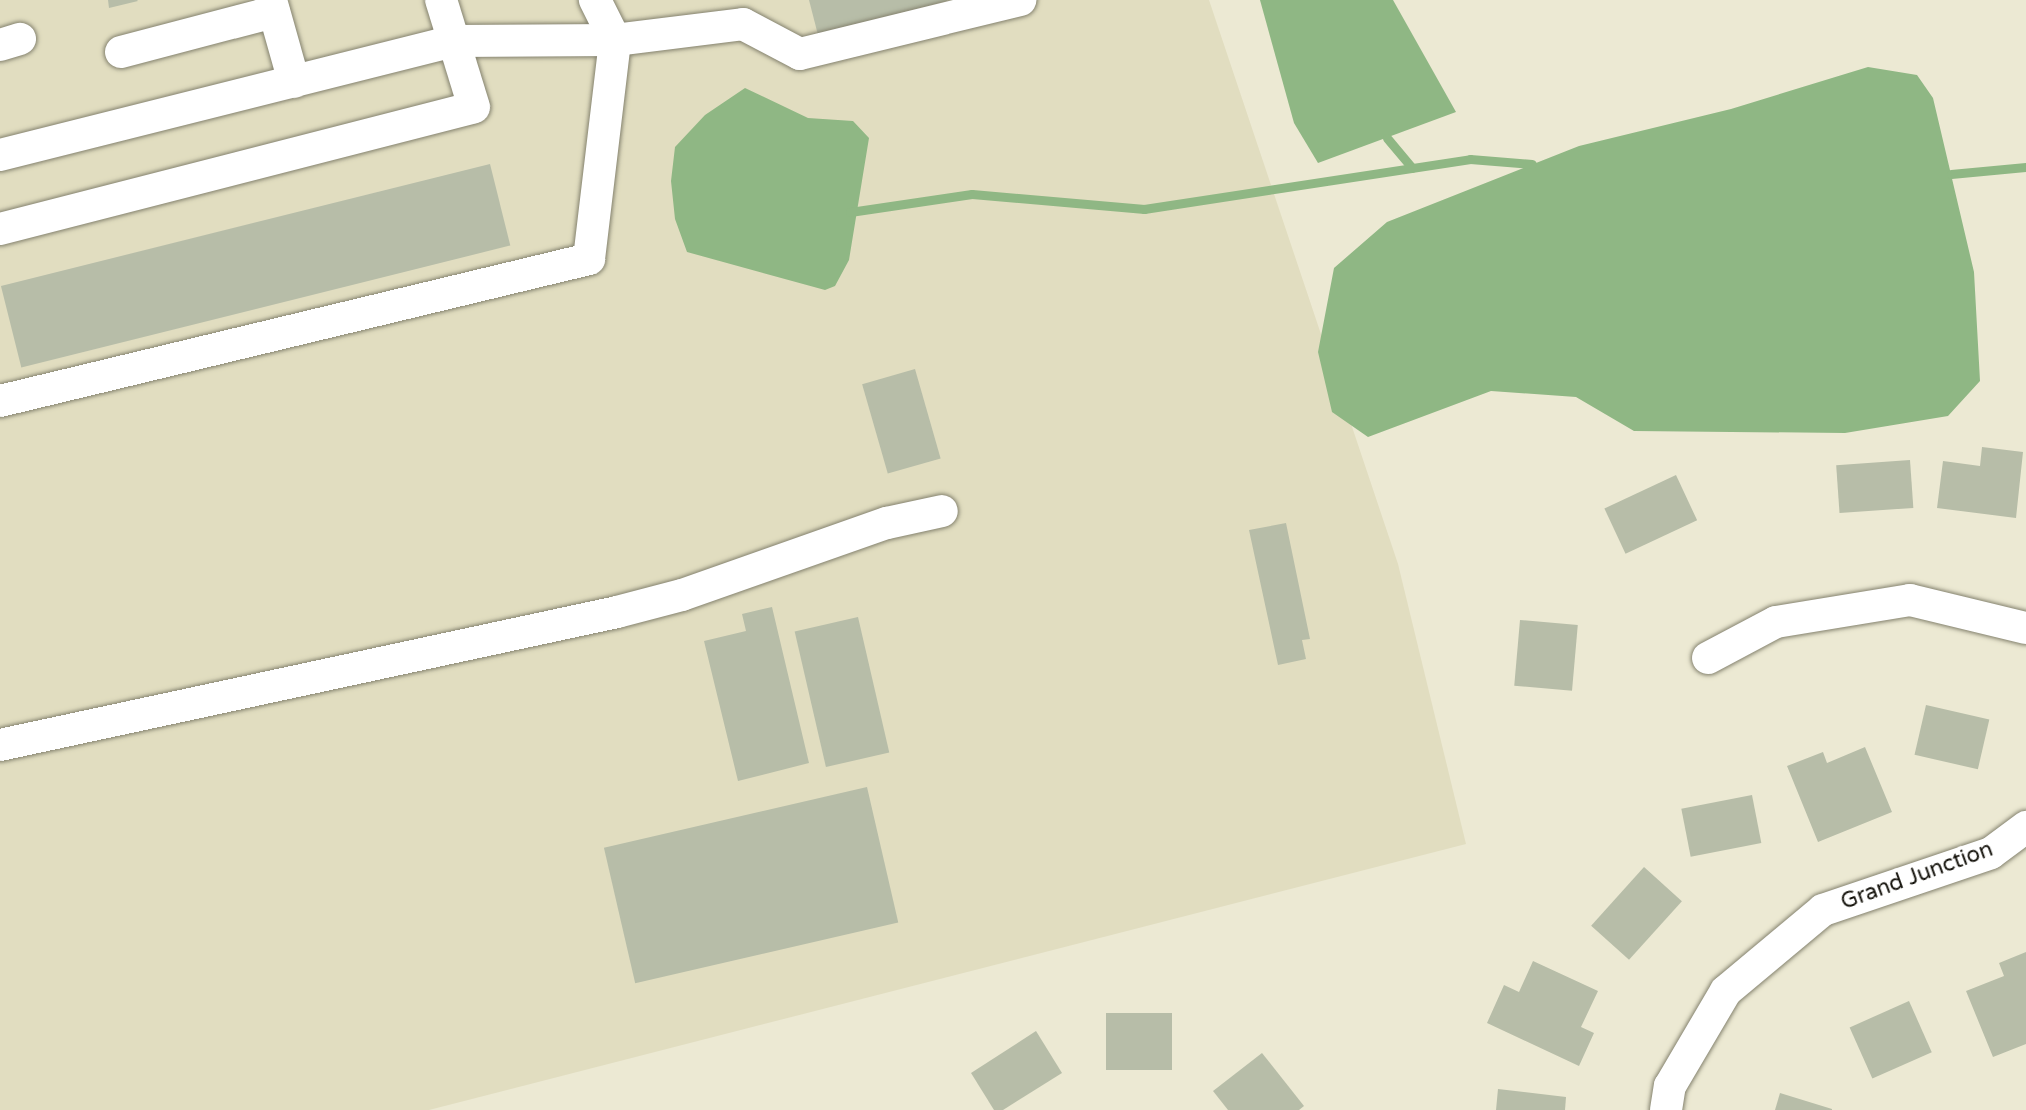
<!DOCTYPE html>
<style>
body{margin:0}
#map{position:relative;width:2026px;height:1110px;overflow:hidden;background:#ece9d3;font-family:"Varela Round",sans-serif}
div>[style]{position:absolute}
[style*='--x']{left:calc(var(--x)*1px);top:calc(var(--y)*1px);width:calc(var(--w)*1px);rotate:calc(var(--a)*1deg)}
.built>*{inset:0;background:#e1ddc0}
.water>*{inset:0;background:#8fb784}
.stream>*{height:9px;margin:-4.5px;padding:0 4.5px;transform-origin:4.5px;border-radius:4.5px;background:#8fb784}
.building>*{inset:0;background:#b7bda8;transform-origin:0 0}
.roads{filter:drop-shadow(0 0 2px #84826e) drop-shadow(0 0 2px #84826e)}
.minor>*{height:32px;margin:-16px;padding:0 16px;transform-origin:16px;border-radius:16px;background:#fff}
span{translate:-50% -50%;white-space:nowrap;text-align:center;line-height:1.15;-webkit-text-stroke:7px #fff;paint-order:stroke}
.street-label{font-size:22px;color:#121009}
</style>
<div id="map">
<div class="built">
<i style="clip-path:polygon(0 0,1209px 0,1398px 564px,1466px 844px,429px 1110px,0 1110px)"></i>
</div>
<div class="water">
<i style="clip-path:polygon(1260px 0,1393px 0,1456px 112px,1318px 163px,1294px 123px)"></i>
<i style="clip-path:polygon(1868px 67px,1917px 75px,1933px 98px,1974px 272px,1980px 381px,1948px 416px,1845px 433px,1634px 431px,1576px 397px,1491px 391px,1368px 437px,1332px 412px,1318px 352px,1334px 268px,1387px 222px,1579px 146px,1731px 109px)"></i>
<i style="clip-path:polygon(745px 88px,808px 118px,853px 121px,869px 138px,849px 260px,835px 286px,825px 290px,687px 252px,675px 219px,671px 181px,675px 147px,705px 115px)"></i>
</div>
<div class="stream">
<i style="--x:1387;--y:138;--w:39;--a:50"></i>
<i style="--x:1951;--y:174;--w:75;--a:-5.3"></i>
<i style="--x:850;--y:212;--w:123;--a:-8.4"></i>
<i style="--x:972;--y:194;--w:173;--a:5"></i>
<i style="--x:1144;--y:209;--w:330;--a:-8.7"></i>
<i style="--x:1470;--y:159;--w:62;--a:4.6"></i>
</div>
<div class="building">
<i style="clip-path:polygon(108px 0,137px 0,138px 1px,109px 8px)"></i>
<i style="clip-path:polygon(809px 0,947px 0,947px 1px,818px 35px)"></i>
<i style="left:490px;top:164px;width:84px;height:504px;rotate:76deg"></i>
<i style="left:915px;top:369px;width:93px;height:55px;rotate:74deg"></i>
<i style="clip-path:polygon(1982px 447px,2023px 452px,2016px 518px,1937px 508px,1943px 461px,1980px 466px)"></i>
<i style="left:1910px;top:460px;width:48px;height:74px;rotate:86deg"></i>
<i style="left:1676px;top:475px;width:50px;height:79px;rotate:65deg"></i>
<i style="clip-path:polygon(1286px 523px,1310px 639px,1302px 640px,1306px 659px,1278px 665px,1249px 530px)"></i>
<i style="clip-path:polygon(772px 607px,809px 763px,738px 781px,704px 641px,746px 631px,742px 614px)"></i>
<i style="left:858px;top:617px;width:139px;height:65px;rotate:77deg"></i>
<i style="left:1520px;top:620px;width:58px;height:66px;rotate:5deg"></i>
<i style="left:1926px;top:705px;width:65px;height:51px;rotate:13deg"></i>
<i style="clip-path:polygon(1865px 747px,1892px 812px,1818px 842px,1787px 766px,1823px 752px,1827px 763px)"></i>
<i style="left:867px;top:787px;width:139px;height:270px;rotate:77deg"></i>
<i style="left:1752px;top:795px;width:49px;height:72px;rotate:79deg"></i>
<i style="left:1644px;top:867px;width:51px;height:79px;rotate:42deg"></i>
<i style="clip-path:polygon(2026px 952px,2026px 1044px,1993px 1057px,1966px 991px,2004px 976px,1999px 963px)"></i>
<i style="clip-path:polygon(1533px 961px,1598px 991px,1581px 1027px,1594px 1033px,1579px 1066px,1487px 1023px,1504px 985px,1519px 992px)"></i>
<i style="left:1909px;top:1001px;width:56px;height:65px;rotate:66deg"></i>
<i style="left:1172px;top:1013px;width:57px;height:66px;rotate:90deg"></i>
<i style="clip-path:polygon(1036px 1031px,1062px 1073px,1003px 1110px,994px 1110px,971px 1073px)"></i>
<i style="clip-path:polygon(1262px 1053px,1304px 1106px,1299px 1110px,1228px 1110px,1213px 1091px)"></i>
<i style="clip-path:polygon(1498px 1089px,1566px 1097px,1565px 1110px,1496px 1110px)"></i>
<i style="clip-path:polygon(1780px 1093px,1832px 1109px,1832px 1110px,1775px 1110px)"></i>
</div>
<div class="roads">
<div class="minor">
<i style="--x:271;--y:0;--w:85;--a:74.3"></i>
<i style="--x:0;--y:45;--w:21;--a:-17"></i>
<i style="--x:121;--y:52;--w:158;--a:-14.7"></i>
<i style="--x:0;--y:155;--w:469;--a:-14.1"></i>
<i style="--x:455;--y:41;--w:160;--a:-0.4"></i>
<i style="--x:615;--y:40;--w:129;--a:-7.1"></i>
<i style="--x:743;--y:24;--w:64;--a:27.8"></i>
<i style="--x:800;--y:54;--w:227;--a:-13.8"></i>
<i style="--x:0;--y:229;--w:489;--a:-14.4"></i>
<i style="--x:474;--y:107;--w:112;--a:-107.1"></i>
<i style="--x:0;--y:401;--w:606;--a:-13.55"></i>
<i style="--x:589;--y:259;--w:221;--a:-83.2"></i>
<i style="--x:615;--y:40;--w:45;--a:-116.6"></i>
<i style="--x:1708;--y:658;--w:77;--a:-27.9"></i>
<i style="--x:1776;--y:622;--w:136;--a:-9.3"></i>
<i style="--x:1910;--y:600;--w:119;--a:13.6"></i>
<i style="--x:0;--y:745;--w:631;--a:-12.16"></i>
<i style="--x:617;--y:612;--w:67;--a:-14.7"></i>
<i style="--x:682;--y:595;--w:217;--a:-19.4"></i>
<i style="--x:887;--y:523;--w:56;--a:-12.3"></i>
<i style="--x:1666;--y:1110;--w:24;--a:-81"></i>
<i style="--x:1670;--y:1086;--w:110;--a:-59.5"></i>
<i style="--x:1726;--y:991;--w:126;--a:-39.9"></i>
<i style="--x:1823;--y:910;--w:177;--a:-18.7"></i>
<i style="--x:1991;--y:853;--w:44;--a:-36.6"></i>
</div>
</div>
<div class="street-label">
<span style="left:1917px;top:876px;rotate:-20deg">Grand Junction</span>
</div>
</div>
